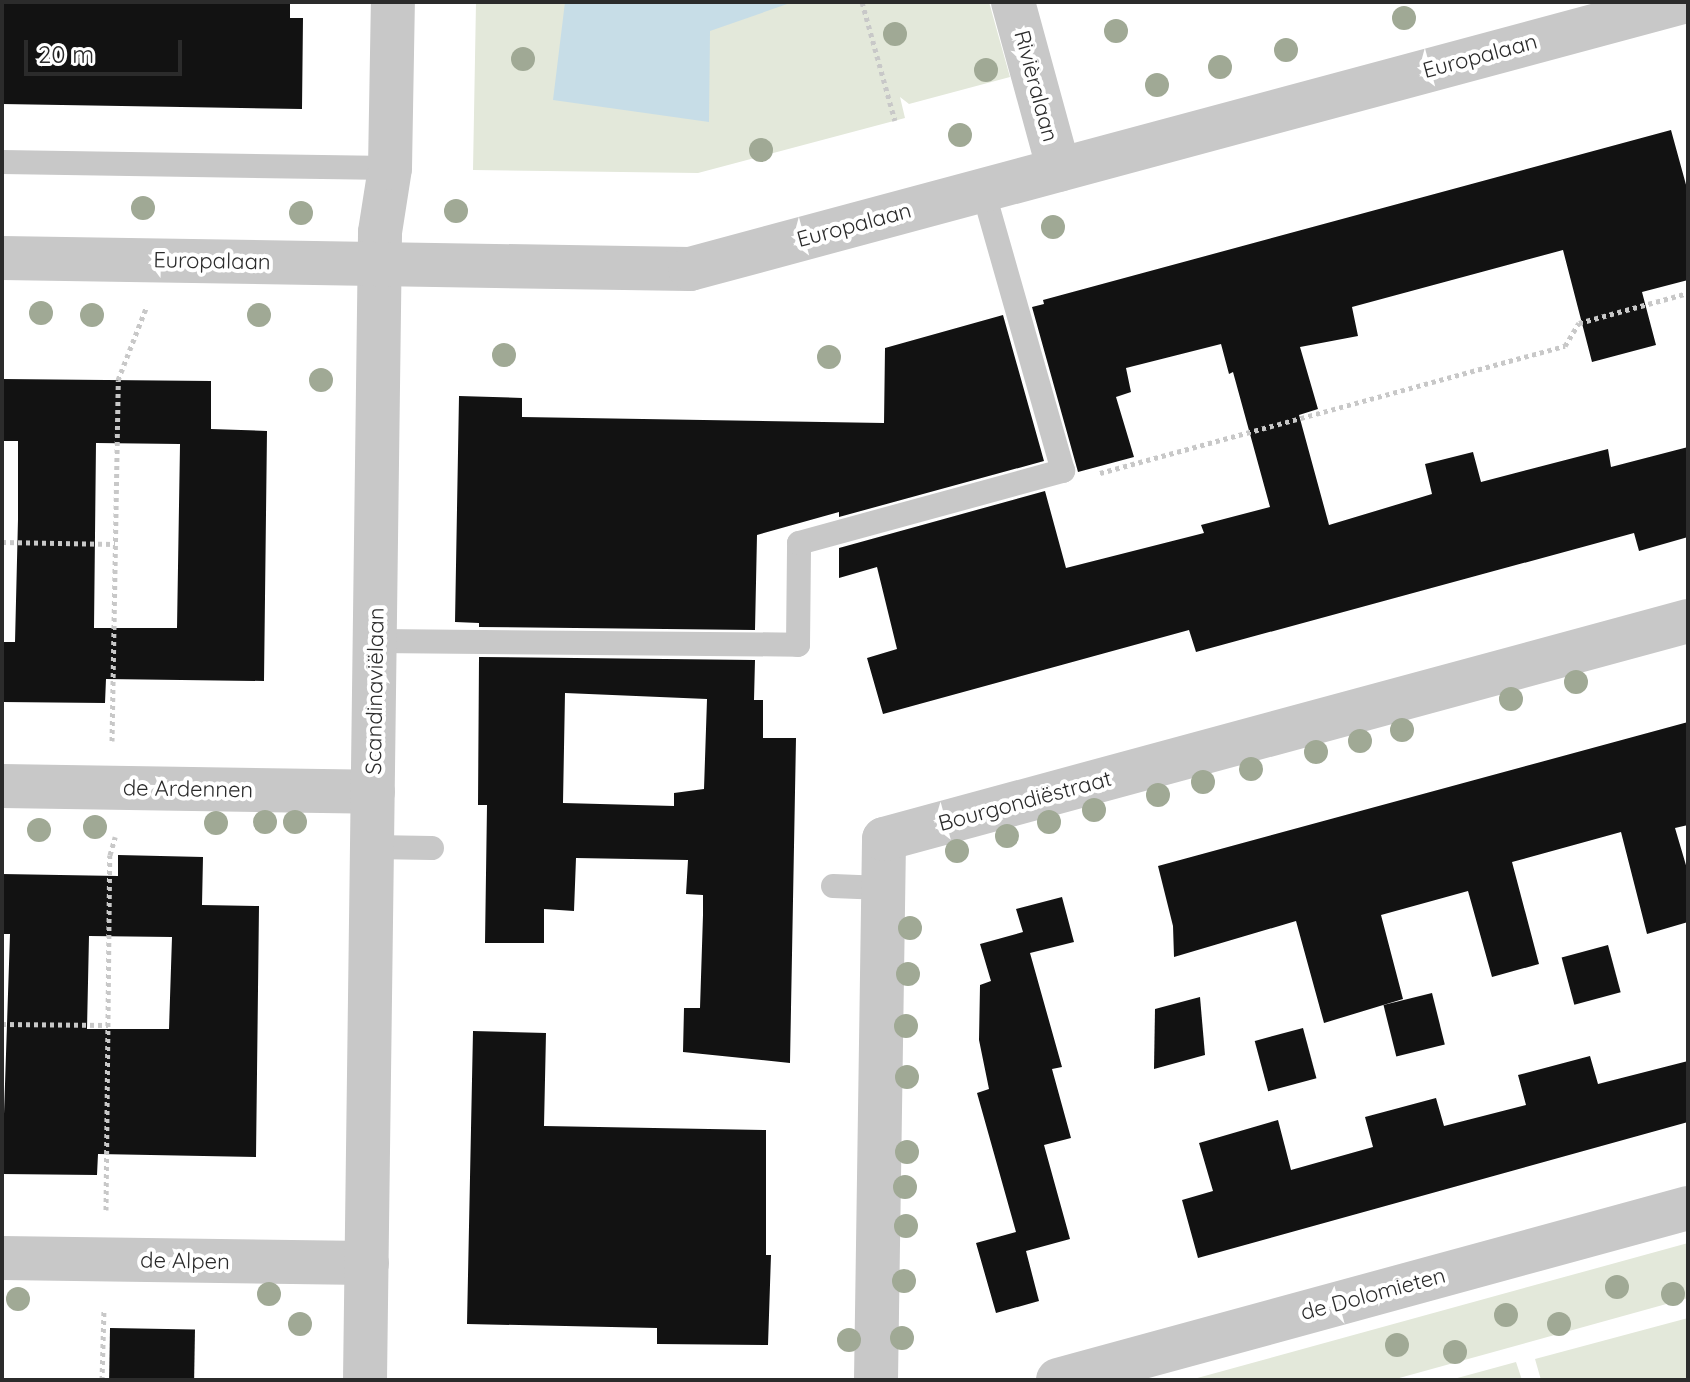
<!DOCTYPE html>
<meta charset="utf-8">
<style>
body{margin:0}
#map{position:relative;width:1690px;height:1382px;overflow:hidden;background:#fff;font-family:Quicksand,sans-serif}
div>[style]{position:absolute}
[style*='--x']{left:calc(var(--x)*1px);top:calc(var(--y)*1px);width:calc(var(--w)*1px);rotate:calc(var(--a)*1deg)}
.green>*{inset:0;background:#e3e8da}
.water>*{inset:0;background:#c7dde7}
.building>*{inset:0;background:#121212;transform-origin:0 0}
.path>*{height:5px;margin-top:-2.5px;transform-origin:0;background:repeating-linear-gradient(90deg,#c8c8c8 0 4px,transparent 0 8px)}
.service>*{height:24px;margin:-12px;padding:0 12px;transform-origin:12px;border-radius:12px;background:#c8c8c8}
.minor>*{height:44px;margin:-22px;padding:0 22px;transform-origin:22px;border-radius:22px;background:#c8c8c8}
.tertiary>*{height:44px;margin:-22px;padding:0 22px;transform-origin:22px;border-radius:22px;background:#c8c8c8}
.trees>*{width:24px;height:24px;margin:-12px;border-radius:50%;background:#a0a995}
span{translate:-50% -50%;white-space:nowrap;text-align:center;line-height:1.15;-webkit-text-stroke:8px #fff;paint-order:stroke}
.street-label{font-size:22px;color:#2b2b2b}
.frame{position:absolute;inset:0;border:4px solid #2b2b2b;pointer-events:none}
.scale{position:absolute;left:24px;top:40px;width:158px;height:36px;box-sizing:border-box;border:4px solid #2b2b2b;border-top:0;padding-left:10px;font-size:24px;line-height:28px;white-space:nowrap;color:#2b2b2b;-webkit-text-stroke:6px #fff;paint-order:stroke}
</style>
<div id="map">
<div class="green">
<i style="clip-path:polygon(476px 2px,989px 2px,1010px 77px,909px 104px,900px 97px,905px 118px,698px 173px,473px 170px)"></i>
<i style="clip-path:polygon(1688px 1243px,1688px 1298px,1392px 1380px,1190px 1380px)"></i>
<i style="clip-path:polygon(1688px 1318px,1688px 1380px,1541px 1380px,1535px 1359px)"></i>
<i style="clip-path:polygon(1516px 1362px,1522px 1380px,1450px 1380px)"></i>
</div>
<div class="water">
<i style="clip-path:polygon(565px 2px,793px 2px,710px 31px,709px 122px,553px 100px)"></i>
</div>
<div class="building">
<i style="clip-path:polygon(2px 2px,290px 2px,290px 18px,303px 18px,302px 109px,2px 104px)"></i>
<i style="clip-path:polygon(1671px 130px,1688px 192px,1688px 280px,1642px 292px,1656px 345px,1592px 362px,1563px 250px,1352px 307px,1358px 336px,1300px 347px,1318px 409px,1299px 415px,1329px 525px,1432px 494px,1425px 464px,1473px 452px,1481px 482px,1608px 449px,1611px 467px,1688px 447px,1688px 537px,1639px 551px,1634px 533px,1196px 652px,1189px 630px,883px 714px,867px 658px,897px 649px,877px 567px,839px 578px,839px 548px,1045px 491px,1066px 568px,1204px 533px,1201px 525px,1270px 507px,1233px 372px,1229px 374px,1221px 344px,1126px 368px,1131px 392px,1116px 397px,1134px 457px,1078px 472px,1032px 307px,1044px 304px,1043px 300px)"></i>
<i style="clip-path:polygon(1003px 315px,1044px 461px,839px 517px,839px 512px,757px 535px,755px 630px,479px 627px,479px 623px,455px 622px,459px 396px,522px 398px,522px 417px,884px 423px,885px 348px)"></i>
<i style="clip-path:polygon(evenodd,2px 379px,211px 381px,211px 429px,267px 431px,264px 681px,106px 679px,105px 703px,2px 702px,2px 642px,15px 642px,18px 519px,18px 441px,2px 441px,2px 379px,96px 443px,180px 444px,177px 628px,94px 628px,96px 443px)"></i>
<i style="clip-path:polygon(evenodd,479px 657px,755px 660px,754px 700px,763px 700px,763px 738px,796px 738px,790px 1063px,683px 1052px,684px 1008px,700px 1008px,703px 915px,703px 895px,686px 894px,688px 860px,576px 858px,574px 911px,544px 909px,544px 943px,485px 943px,487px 805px,478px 805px,479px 657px,565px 693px,707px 699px,704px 789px,674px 793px,674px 806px,563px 803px,565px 693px)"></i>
<i style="clip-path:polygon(1688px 722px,1688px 825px,1675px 828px,1688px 872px,1688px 922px,1647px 934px,1621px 832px,1512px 862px,1539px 964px,1492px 977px,1468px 891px,1381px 915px,1403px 999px,1324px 1023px,1296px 921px,1174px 957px,1173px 926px,1158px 866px)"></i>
<i style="clip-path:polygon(evenodd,118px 855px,203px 857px,202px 905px,259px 906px,256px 1157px,98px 1154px,97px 1175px,2px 1174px,10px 934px,2px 934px,2px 874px,118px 876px,118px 855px,89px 936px,172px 937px,169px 1029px,87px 1029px,89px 936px)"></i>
<i style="clip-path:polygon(1062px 897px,1074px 942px,1030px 953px,1062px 1067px,1052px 1069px,1071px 1138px,1044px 1145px,1070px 1239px,1026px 1251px,1039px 1301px,996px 1313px,976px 1243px,1016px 1232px,977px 1093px,989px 1089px,979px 1040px,980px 985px,991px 981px,980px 944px,1023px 932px,1016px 909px)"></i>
<i style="left:1608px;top:945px;width:49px;height:48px;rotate:75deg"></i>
<i style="left:1432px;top:993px;width:53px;height:50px;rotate:76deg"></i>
<i style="clip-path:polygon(1200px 997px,1205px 1055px,1154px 1069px,1155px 1009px)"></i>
<i style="left:1303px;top:1028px;width:52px;height:50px;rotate:75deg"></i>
<i style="clip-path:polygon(473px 1031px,546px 1033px,544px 1126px,766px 1130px,766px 1255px,771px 1255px,768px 1345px,657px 1344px,657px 1328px,467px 1324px)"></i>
<i style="clip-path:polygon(1590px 1056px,1598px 1084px,1688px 1061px,1688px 1122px,1198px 1258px,1182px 1200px,1213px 1191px,1199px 1143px,1278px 1120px,1291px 1170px,1373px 1147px,1365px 1117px,1436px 1098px,1444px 1126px,1526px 1105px,1518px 1075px)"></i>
<i style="left:110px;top:1328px;width:85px;height:52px;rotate:1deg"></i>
</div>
<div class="path">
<i style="--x:862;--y:2;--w:123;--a:74.5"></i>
<i style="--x:1330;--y:2;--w:1;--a:90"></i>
<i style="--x:1100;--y:473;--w:482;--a:-15.3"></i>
<i style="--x:1565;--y:346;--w:27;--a:-59"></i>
<i style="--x:1579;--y:323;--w:113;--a:-15.4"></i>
<i style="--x:2;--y:542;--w:113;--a:1"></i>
<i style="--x:112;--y:741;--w:361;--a:-89"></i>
<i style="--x:118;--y:380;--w:77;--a:-68.7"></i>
<i style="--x:2;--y:1024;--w:106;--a:0.5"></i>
<i style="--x:106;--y:1210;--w:355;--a:-89.4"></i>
<i style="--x:110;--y:855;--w:19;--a:-74"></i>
<i style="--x:102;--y:1380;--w:71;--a:-88.4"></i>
</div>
<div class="service">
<i style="--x:2;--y:162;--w:388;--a:0.9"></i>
<i style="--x:376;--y:641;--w:422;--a:0.5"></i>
<i style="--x:798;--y:645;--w:102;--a:-89.4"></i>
<i style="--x:799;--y:543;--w:274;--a:-15.3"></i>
<i style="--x:1063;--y:471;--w:292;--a:-105.9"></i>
<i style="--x:373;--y:847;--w:59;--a:1"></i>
<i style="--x:833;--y:886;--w:50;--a:2.3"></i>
</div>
<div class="minor">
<i style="--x:1013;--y:2;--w:174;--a:74.7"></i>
<i style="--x:2;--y:786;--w:371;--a:0.9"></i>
<i style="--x:2;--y:1258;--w:365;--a:0.8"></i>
<i style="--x:365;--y:1380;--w:1148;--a:-89.25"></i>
<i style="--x:380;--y:232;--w:65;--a:-81.1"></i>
<i style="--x:390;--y:168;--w:166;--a:-89"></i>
<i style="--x:876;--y:1380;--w:541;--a:-89.15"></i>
<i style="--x:884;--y:839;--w:833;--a:-15.17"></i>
<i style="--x:1058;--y:1380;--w:653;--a:-15.27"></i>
</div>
<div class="tertiary">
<i style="--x:2;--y:258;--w:688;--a:0.92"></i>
<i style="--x:690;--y:269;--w:1028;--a:-15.05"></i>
</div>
<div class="trees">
<i style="left:1404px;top:18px"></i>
<i style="left:1116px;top:31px"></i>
<i style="left:895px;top:34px"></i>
<i style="left:1286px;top:50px"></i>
<i style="left:523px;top:59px"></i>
<i style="left:1220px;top:67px"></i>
<i style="left:986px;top:70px"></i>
<i style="left:1157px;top:85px"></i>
<i style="left:960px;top:135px"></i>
<i style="left:761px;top:150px"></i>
<i style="left:143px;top:208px"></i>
<i style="left:456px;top:211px"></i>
<i style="left:301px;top:213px"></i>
<i style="left:1053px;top:227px"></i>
<i style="left:41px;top:313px"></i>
<i style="left:92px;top:315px"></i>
<i style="left:259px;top:315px"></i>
<i style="left:504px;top:355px"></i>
<i style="left:829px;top:357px"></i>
<i style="left:321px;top:380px"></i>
<i style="left:1576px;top:682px"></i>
<i style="left:1511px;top:699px"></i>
<i style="left:1402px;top:730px"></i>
<i style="left:1360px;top:741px"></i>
<i style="left:1316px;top:752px"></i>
<i style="left:1251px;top:769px"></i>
<i style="left:1203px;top:782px"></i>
<i style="left:1158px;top:795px"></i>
<i style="left:1094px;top:810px"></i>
<i style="left:265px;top:822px"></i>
<i style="left:295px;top:822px"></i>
<i style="left:1049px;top:822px"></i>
<i style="left:216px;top:823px"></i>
<i style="left:95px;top:827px"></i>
<i style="left:39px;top:830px"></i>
<i style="left:1007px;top:836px"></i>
<i style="left:957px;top:851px"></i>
<i style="left:910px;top:928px"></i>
<i style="left:908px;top:974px"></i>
<i style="left:906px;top:1026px"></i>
<i style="left:907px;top:1077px"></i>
<i style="left:907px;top:1152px"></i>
<i style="left:905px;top:1187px"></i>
<i style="left:906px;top:1226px"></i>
<i style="left:904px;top:1281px"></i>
<i style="left:1617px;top:1287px"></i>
<i style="left:269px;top:1294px"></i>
<i style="left:1673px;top:1294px"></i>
<i style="left:18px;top:1299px"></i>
<i style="left:1506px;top:1315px"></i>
<i style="left:300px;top:1324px"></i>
<i style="left:1559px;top:1324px"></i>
<i style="left:902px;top:1338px"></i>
<i style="left:849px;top:1340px"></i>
<i style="left:1397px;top:1345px"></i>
<i style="left:1455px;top:1352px"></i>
</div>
<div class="street-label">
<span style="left:1480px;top:56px;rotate:-15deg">Europalaan</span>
<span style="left:1036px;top:86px;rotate:75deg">Rivièralaan</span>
<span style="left:854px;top:225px;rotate:-15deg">Europalaan</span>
<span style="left:212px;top:261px;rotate:1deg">Europalaan</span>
<span style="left:375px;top:691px;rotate:-89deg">Scandinaviëlaan</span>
<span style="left:188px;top:789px;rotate:1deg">de Ardennen</span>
<span style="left:1025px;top:801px;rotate:-15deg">Bourgondiëstraat</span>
<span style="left:185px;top:1261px;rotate:1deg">de Alpen</span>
<span style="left:1373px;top:1294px;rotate:-15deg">de Dolomieten</span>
</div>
<div class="frame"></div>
<div class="scale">20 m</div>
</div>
